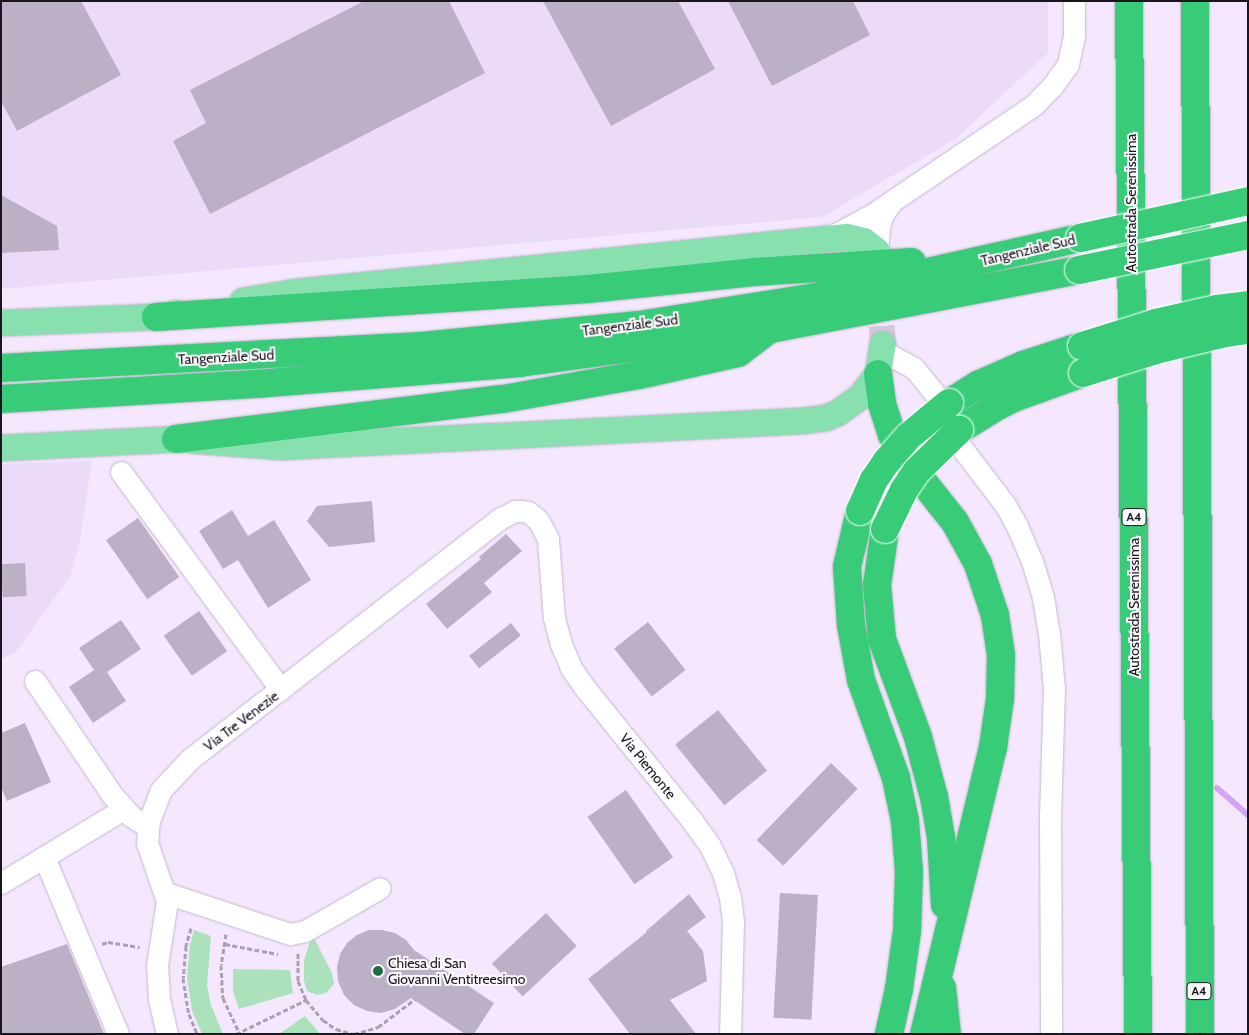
<!DOCTYPE html>
<style>
body{margin:0}
#map{position:relative;width:1249px;height:1035px;overflow:hidden;background:#f4e7fe;font-family:Cabin,sans-serif}
div>[style]{position:absolute}
[style*='--x']{left:calc(var(--x)*1px);top:calc(var(--y)*1px);width:calc(var(--w)*1px);rotate:calc(var(--a)*1deg)}
.built>*{inset:0;background:#ebdaf8}
.green>*{inset:0;background:#ace2bb}
.stream>*{height:6px;margin:-3px;padding:0 3px;transform-origin:3px;border-radius:3px;background:#d2a6f2}
.building>*{inset:0;background:#bcb0c6;transform-origin:0 0}
.major-tunnel>*{height:26px;margin-top:-13px;transform-origin:0;background:repeating-linear-gradient(90deg,#d3c8dc 0 26px,transparent 0 39px)}
.path>*{height:3px;margin-top:-1.5px;transform-origin:0;background:repeating-linear-gradient(90deg,#aaa0b2 0 5px,transparent 0 7.5px)}
.roads{filter:drop-shadow(0 0 1px #c4b8ce) drop-shadow(0 0 1px #c4b8ce)}
.minor>*{height:21px;margin:-10.5px;padding:0 10.5px;transform-origin:10.5px;border-radius:10.5px;background:#fff}
.major>*{height:26px;margin:-13px;padding:0 13px;transform-origin:13px;border-radius:13px;background:#88e0ae}
.highway>*{height:28px;margin:-14px;padding:0 14px;transform-origin:14px;border-radius:14px;background:#38cc78}
.bridges{filter:drop-shadow(0 0 1px #fff) drop-shadow(0 0 1px #fff)}
.highway-bridge>*{height:28px;margin:-14px;padding:0 14px;transform-origin:14px;border-radius:14px;background:#38cc78}
.dots>*{width:14px;height:14px;translate:-50% -50%;box-sizing:border-box;border:2px solid #fcf9fe;border-radius:50%}
span{translate:-50% -50%;white-space:nowrap;text-align:center;line-height:1.15;-webkit-text-stroke:4px #fcf9fe;paint-order:stroke}
.shield-label span{padding:1px 4px;background:#fcf9fe;border:1px solid;border-radius:4px;-webkit-text-stroke-width:0}
.shield-label{font-size:12px;color:#1a161d;font-weight:700}
.street-label{font-size:14px;color:#1a161d}
.poi-label{font-size:14px;color:#1a161d}
.left{translate:0 -50%;text-align:left}
.frame{position:absolute;inset:0;border:2px solid #1a161d;pointer-events:none}
</style>
<div id="map">
<div class="built">
<i style="clip-path:polygon(1px 1px,1048px 1px,1048px 53px,955px 139px,822px 217px,1px 289px)"></i>
<i style="clip-path:polygon(92px 461px,79px 545px,70px 576px,15px 653px,1px 659px,1px 464px)"></i>
</div>
<div class="green">
<i style="clip-path:polygon(194px 930px,211px 936px,207px 985px,211px 1005px,223px 1034px,202px 1034px,192px 1011px,187px 977px,190px 945px)"></i>
<i style="clip-path:polygon(312px 934px,332px 973px,334px 984px,326px 993px,317px 995px,307px 991px,304px 981px,304px 961px)"></i>
<i style="clip-path:polygon(233px 969px,290px 970px,293px 993px,239px 1009px,233px 991px)"></i>
<i style="clip-path:polygon(305px 1016px,320px 1034px,279px 1034px)"></i>
</div>
<div class="stream">
<i style="--x:1217;--y:788;--w:41;--a:41.1"></i>
</div>
<div class="building">
<i style="clip-path:polygon(1px 1px,81px 1px,121px 75px,17px 131px,1px 101px)"></i>
<i style="clip-path:polygon(364px 1px,449px 1px,485px 73px,210px 214px,173px 141px,206px 123px,190px 90px)"></i>
<i style="clip-path:polygon(543px 1px,678px 1px,715px 69px,611px 126px)"></i>
<i style="clip-path:polygon(728px 1px,853px 1px,870px 35px,772px 86px)"></i>
<i style="clip-path:polygon(1px 195px,57px 226px,59px 250px,1px 253px)"></i>
<i style="clip-path:polygon(372px 501px,375px 542px,329px 547px,307px 521px,317px 506px)"></i>
<i style="clip-path:polygon(232px 510px,248px 536px,274px 520px,311px 580px,268px 608px,238px 560px,223px 569px,199px 531px)"></i>
<i style="left:138px;top:518px;width:72px;height:39px;rotate:55deg"></i>
<i style="clip-path:polygon(506px 534px,522px 551px,484px 583px,492px 592px,447px 629px,426px 604px,481px 559px,479px 557px)"></i>
<i style="left:25px;top:563px;width:33px;height:24px;rotate:87deg"></i>
<i style="left:199px;top:611px;width:49px;height:43px;rotate:55deg"></i>
<i style="clip-path:polygon(121px 620px,141px 649px,107px 672px,126px 701px,93px 723px,69px 687px,94px 670px,79px 648px)"></i>
<i style="left:648px;top:622px;width:61px;height:43px;rotate:52deg"></i>
<i style="left:511px;top:623px;width:16px;height:53px;rotate:52deg"></i>
<i style="left:718px;top:710px;width:78px;height:55px;rotate:51deg"></i>
<i style="clip-path:polygon(25px 723px,51px 782px,7px 801px,1px 787px,1px 733px)"></i>
<i style="left:831px;top:763px;width:37px;height:107px;rotate:44deg"></i>
<i style="left:626px;top:790px;width:82px;height:47px;rotate:55deg"></i>
<i style="left:780px;top:893px;width:38px;height:125px;rotate:3deg"></i>
<i style="clip-path:polygon(689px 894px,706px 917px,687px 931px,703px 951px,707px 981px,670px 1000px,696px 1034px,630px 1034px,588px 979px,647px 932px,646px 931px)"></i>
<i style="left:546px;top:913px;width:45px;height:74px;rotate:47deg"></i>
<i style="clip-path:polygon(369px 930px,382px 930px,395px 933px,406px 940px,414px 950px,494px 1003px,474px 1034px,465px 1034px,411px 998px,395px 1009px,381px 1013px,367px 1011px,354px 1005px,344px 995px,338px 981px,337px 967px,340px 954px,347px 943px,357px 935px)"></i>
<i style="clip-path:polygon(67px 944px,104px 1034px,1px 1034px,1px 967px)"></i>
</div>
<div class="major-tunnel">
<i style="--x:879;--y:287;--w:57;--a:86"></i>
</div>
<div class="path">
<i style="--x:191;--y:928;--w:19;--a:106"></i>
<i style="--x:186;--y:946;--w:32;--a:95"></i>
<i style="--x:183;--y:978;--w:36;--a:81"></i>
<i style="--x:189;--y:1014;--w:22;--a:68"></i>
<i style="--x:226;--y:934;--w:31;--a:99"></i>
<i style="--x:221;--y:965;--w:33;--a:87"></i>
<i style="--x:223;--y:998;--w:40;--a:65"></i>
<i style="--x:102;--y:944;--w:6;--a:-18"></i>
<i style="--x:108;--y:942;--w:32;--a:9"></i>
<i style="--x:225;--y:944;--w:54;--a:10.7"></i>
<i style="--x:298;--y:953;--w:28;--a:90"></i>
<i style="--x:298;--y:981;--w:21;--a:67"></i>
<i style="--x:306;--y:1000;--w:26;--a:50"></i>
<i style="--x:323;--y:1020;--w:16;--a:35"></i>
<i style="--x:336;--y:1029;--w:18;--a:16"></i>
<i style="--x:236;--y:1034;--w:78;--a:-25.9"></i>
<i style="--x:354;--y:1034;--w:25;--a:-16"></i>
<i style="--x:378;--y:1027;--w:46;--a:-37.1"></i>
</div>
<div class="roads">
<div class="minor">
<i style="--x:830;--y:237;--w:49;--a:-28.1"></i>
<i style="--x:873;--y:214;--w:194;--a:-34.1"></i>
<i style="--x:1034;--y:105;--w:28;--a:-46"></i>
<i style="--x:1053;--y:85;--w:26;--a:-54"></i>
<i style="--x:1068;--y:64;--w:29;--a:-78"></i>
<i style="--x:1074;--y:36;--w:35;--a:-90"></i>
<i style="--x:877;--y:251;--w:25;--a:-85"></i>
<i style="--x:879;--y:226;--w:13;--a:-72"></i>
<i style="--x:883;--y:214;--w:14;--a:-54"></i>
<i style="--x:883;--y:351;--w:35;--a:29"></i>
<i style="--x:914;--y:368;--w:36;--a:51"></i>
<i style="--x:937;--y:396;--w:51;--a:65.9"></i>
<i style="--x:958;--y:443;--w:79;--a:52.7"></i>
<i style="--x:1006;--y:506;--w:23;--a:61"></i>
<i style="--x:1017;--y:526;--w:38;--a:67"></i>
<i style="--x:1032;--y:561;--w:38;--a:73"></i>
<i style="--x:1043;--y:597;--w:36;--a:81"></i>
<i style="--x:1049;--y:633;--w:56;--a:84.9"></i>
<i style="--x:1054;--y:689;--w:128;--a:91.8"></i>
<i style="--x:1050;--y:817;--w:217;--a:89.7"></i>
<i style="--x:121;--y:472;--w:270;--a:53.7"></i>
<i style="--x:35;--y:681;--w:139;--a:55.9"></i>
<i style="--x:113;--y:796;--w:27;--a:48"></i>
<i style="--x:131;--y:816;--w:20;--a:33"></i>
<i style="--x:44;--y:857;--w:192;--a:67.3"></i>
<i style="--x:1;--y:883;--w:143;--a:-31.2"></i>
<i style="--x:166;--y:893;--w:131;--a:18.3"></i>
<i style="--x:290;--y:934;--w:15;--a:-11"></i>
<i style="--x:305;--y:931;--w:86;--a:-29.8"></i>
<i style="--x:167;--y:1034;--w:35;--a:-103"></i>
<i style="--x:159;--y:1000;--w:35;--a:-93"></i>
<i style="--x:157;--y:965;--w:65;--a:-81.1"></i>
<i style="--x:167;--y:901;--w:61;--a:-109"></i>
<i style="--x:147;--y:843;--w:22;--a:-85"></i>
<i style="--x:149;--y:821;--w:33;--a:-69"></i>
<i style="--x:161;--y:790;--w:42;--a:-46.9"></i>
<i style="--x:190;--y:759;--w:393;--a:-37.8"></i>
<i style="--x:501;--y:518;--w:16;--a:-27"></i>
<i style="--x:515;--y:511;--w:7;--a:0"></i>
<i style="--x:522;--y:511;--w:6;--a:9"></i>
<i style="--x:528;--y:512;--w:13;--a:39"></i>
<i style="--x:538;--y:520;--w:21;--a:62"></i>
<i style="--x:548;--y:539;--w:79;--a:85.7"></i>
<i style="--x:554;--y:618;--w:27;--a:75"></i>
<i style="--x:561;--y:644;--w:26;--a:67"></i>
<i style="--x:571;--y:668;--w:24;--a:55"></i>
<i style="--x:585;--y:688;--w:167;--a:51.1"></i>
<i style="--x:690;--y:818;--w:34;--a:54"></i>
<i style="--x:710;--y:846;--w:30;--a:64"></i>
<i style="--x:723;--y:873;--w:25;--a:74"></i>
<i style="--x:730;--y:897;--w:24;--a:83"></i>
<i style="--x:733;--y:921;--w:113;--a:91.5"></i>
</div>
<div class="major">
<i style="--x:243;--y:301;--w:55;--a:-9.5"></i>
<i style="--x:297;--y:292;--w:553;--a:-5.71"></i>
<i style="--x:847;--y:237;--w:17;--a:13"></i>
<i style="--x:864;--y:241;--w:16;--a:38"></i>
<i style="--x:1;--y:323;--w:155;--a:-2.2"></i>
<i style="--x:156;--y:317;--w:22;--a:-10"></i>
<i style="--x:1;--y:448;--w:175;--a:-2.9"></i>
<i style="--x:176;--y:439;--w:103;--a:4.4"></i>
<i style="--x:279;--y:447;--w:524;--a:-2.85"></i>
<i style="--x:802;--y:421;--w:24;--a:-7"></i>
<i style="--x:826;--y:418;--w:13;--a:-23"></i>
<i style="--x:838;--y:413;--w:29;--a:-36"></i>
<i style="--x:861;--y:396;--w:28;--a:-52"></i>
<i style="--x:878;--y:374;--w:30;--a:-81"></i>
</div>
<div class="highway">
<i style="--x:1129;--y:1;--w:1033;--a:89.5"></i>
<i style="--x:1195;--y:1;--w:1033;--a:89.72"></i>
<i style="--x:156;--y:317;--w:433;--a:-3.7"></i>
<i style="--x:588;--y:289;--w:167;--a:-5.8"></i>
<i style="--x:754;--y:272;--w:158;--a:-3.6"></i>
<i style="--x:1;--y:368;--w:421;--a:-3"></i>
<i style="--x:421;--y:346;--w:219;--a:-5.5"></i>
<i style="--x:639;--y:325;--w:179;--a:-9"></i>
<i style="--x:816;--y:297;--w:271;--a:-12.6"></i>
<i style="--x:878;--y:374;--w:30;--a:82"></i>
<i style="--x:882;--y:404;--w:33;--a:72"></i>
<i style="--x:892;--y:435;--w:27;--a:62"></i>
<i style="--x:905;--y:459;--w:80;--a:51.6"></i>
<i style="--x:955;--y:522;--w:48;--a:61.3"></i>
<i style="--x:978;--y:564;--w:54;--a:71.6"></i>
<i style="--x:995;--y:615;--w:40;--a:81.5"></i>
<i style="--x:1001;--y:655;--w:44;--a:91.3"></i>
<i style="--x:1000;--y:699;--w:49;--a:98.3"></i>
<i style="--x:993;--y:747;--w:295;--a:103.5"></i>
<i style="--x:1;--y:399;--w:267;--a:-3.4"></i>
<i style="--x:268;--y:383;--w:253;--a:-4.5"></i>
<i style="--x:520;--y:363;--w:252;--a:-7.7"></i>
<i style="--x:770;--y:329;--w:315;--a:-10.8"></i>
<i style="--x:949;--y:403;--w:36;--a:-32"></i>
<i style="--x:980;--y:384;--w:47;--a:-23.8"></i>
<i style="--x:1023;--y:365;--w:62;--a:-17.9"></i>
<i style="--x:959;--y:430;--w:39;--a:-32"></i>
<i style="--x:992;--y:409;--w:27;--a:-27"></i>
<i style="--x:1016;--y:397;--w:71;--a:-19.7"></i>
<i style="--x:176;--y:439;--w:329;--a:-7"></i>
<i style="--x:503;--y:399;--w:138;--a:-10"></i>
<i style="--x:639;--y:375;--w:101;--a:-12.5"></i>
<i style="--x:738;--y:353;--w:38;--a:-37"></i>
<i style="--x:860;--y:511;--w:57;--a:103.1"></i>
<i style="--x:847;--y:567;--w:58;--a:86.1"></i>
<i style="--x:851;--y:625;--w:56;--a:79.7"></i>
<i style="--x:861;--y:680;--w:104;--a:70.3"></i>
<i style="--x:896;--y:778;--w:44;--a:78.2"></i>
<i style="--x:905;--y:821;--w:51;--a:85.5"></i>
<i style="--x:909;--y:872;--w:59;--a:91.9"></i>
<i style="--x:907;--y:931;--w:59;--a:97.9"></i>
<i style="--x:899;--y:989;--w:46;--a:102.5"></i>
<i style="--x:885;--y:529;--w:57;--a:98.1"></i>
<i style="--x:877;--y:585;--w:54;--a:84.7"></i>
<i style="--x:882;--y:639;--w:104;--a:69.8"></i>
<i style="--x:918;--y:737;--w:62;--a:75.1"></i>
<i style="--x:934;--y:797;--w:41;--a:80.1"></i>
<i style="--x:941;--y:837;--w:68;--a:86.6"></i>
<i style="--x:942;--y:988;--w:46;--a:83.8"></i>
</div>
</div>
<div class="bridges">
<div class="highway-bridge">
<i style="--x:1080;--y:238;--w:172;--a:-12.4"></i>
<i style="--x:1079;--y:270;--w:173;--a:-11.7"></i>
<i style="--x:1082;--y:346;--w:77;--a:-17.3"></i>
<i style="--x:1156;--y:323;--w:63;--a:-12.9"></i>
<i style="--x:1217;--y:309;--w:31;--a:-7"></i>
<i style="--x:1083;--y:373;--w:77;--a:-17.5"></i>
<i style="--x:1156;--y:350;--w:72;--a:-13.7"></i>
<i style="--x:1226;--y:333;--w:22;--a:-8"></i>
<i style="--x:860;--y:511;--w:34;--a:-66"></i>
<i style="--x:874;--y:480;--w:23;--a:-56"></i>
<i style="--x:887;--y:461;--w:33;--a:-49"></i>
<i style="--x:909;--y:436;--w:52;--a:-39.5"></i>
<i style="--x:885;--y:529;--w:43;--a:-64"></i>
<i style="--x:904;--y:490;--w:23;--a:-56"></i>
<i style="--x:917;--y:471;--w:59;--a:-44.3"></i>
</div>
</div>
<div class="dots">
<i style="left:378px;top:971px;background:#1c6e3f"></i>
</div>
<div class="shield-label">
<span style="left:1134px;top:517px">A4</span>
<span style="left:1199px;top:991px">A4</span>
</div>
<div class="street-label">
<span style="left:1131px;top:203px;rotate:-90deg">Autostrada Serenissima</span>
<span style="left:1028px;top:250px;rotate:-13deg">Tangenziale Sud</span>
<span style="left:630px;top:325px;rotate:-7deg">Tangenziale Sud</span>
<span style="left:226px;top:357px;rotate:-3deg">Tangenziale Sud</span>
<span style="left:1134px;top:607px;rotate:-90deg">Autostrada Serenissima</span>
<span style="left:241px;top:721px;rotate:-37deg">Via Tre Venezie</span>
<span style="left:648px;top:766px;rotate:51deg">Via Piemonte</span>
</div>
<div class="poi-label">
<span class="left" style="left:388px;top:971px">Chiesa di San<br>Giovanni Ventitreesimo</span>
</div>
<div class="frame"></div>
</div>
